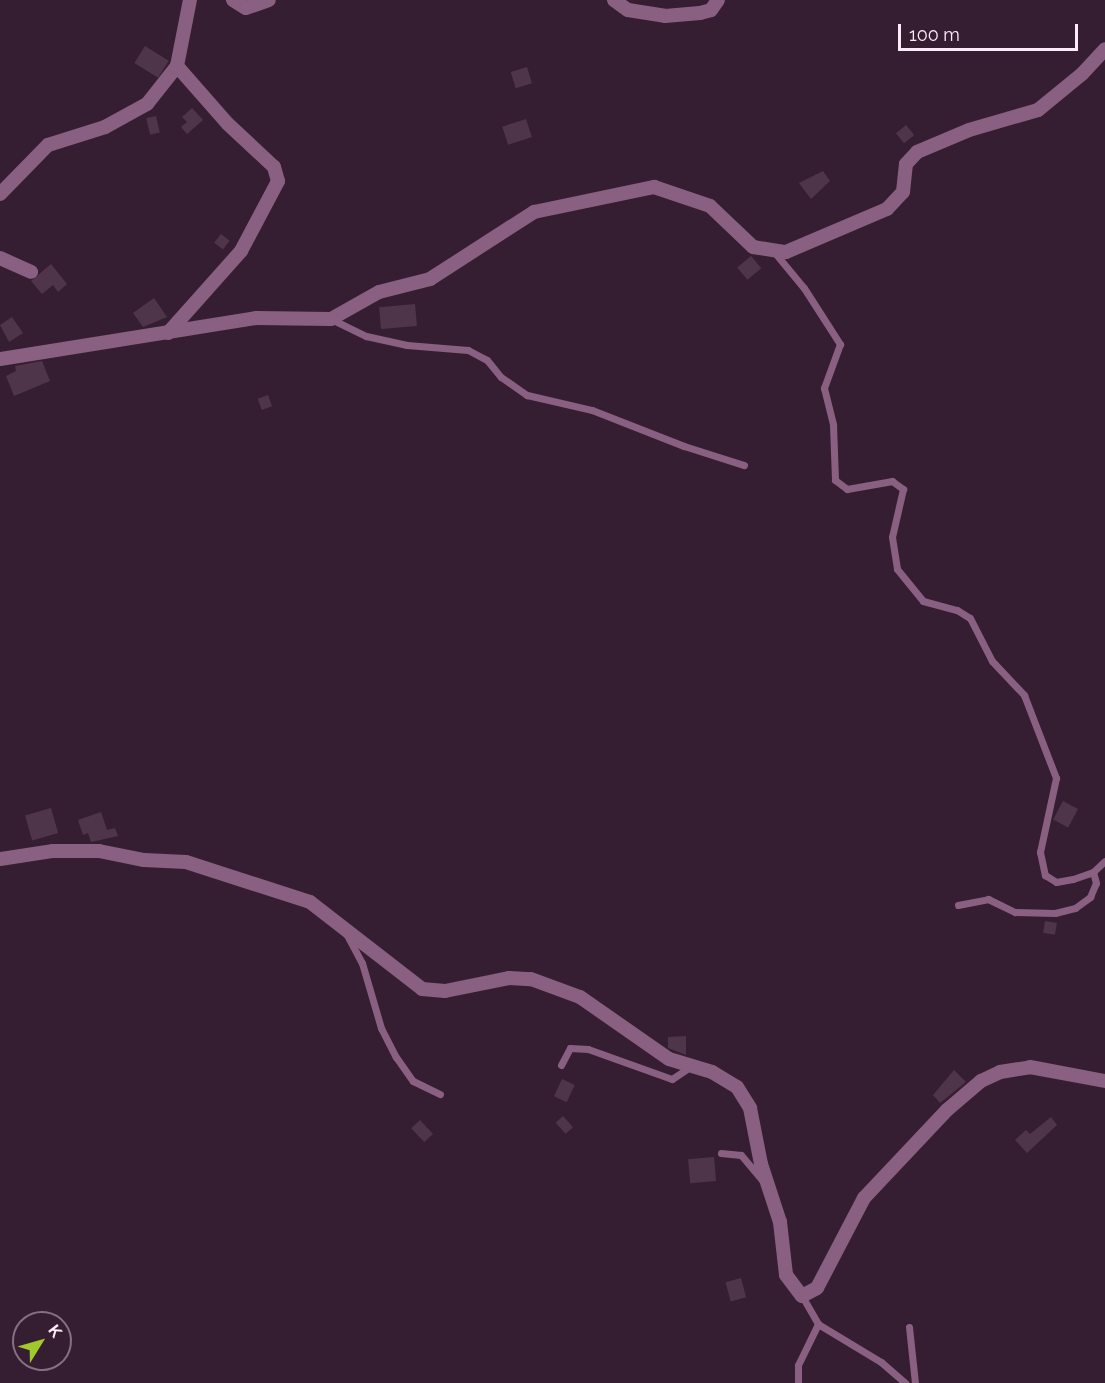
<!DOCTYPE html>
<style>
body{margin:0}
#map{position:relative;width:1105px;height:1383px;overflow:hidden;background:#361e32;font-family:Raleway,sans-serif}
div>[style]{position:absolute}
[style*='--x']{left:calc(var(--x)*1px);top:calc(var(--y)*1px);width:calc(var(--w)*1px);rotate:calc(var(--a)*1deg)}
.building>*{inset:0;background:#4f354a;transform-origin:0 0}
.service>*{height:7px;margin:-3.5px;padding:0 3.5px;transform-origin:3.5px;border-radius:3.5px;background:#896082}
.minor>*{height:14px;margin:-7px;padding:0 7px;transform-origin:7px;border-radius:7px;background:#896082}
span{translate:-50% -50%;white-space:nowrap;text-align:center;line-height:1.15;-webkit-text-stroke:5px #361e32;paint-order:stroke}
.north{position:absolute;left:12px;top:1311px;width:60px;height:60px;box-sizing:border-box;background:#361e32;border:2px solid #857082;border-radius:50%;rotate:53deg;font-size:16px;font-weight:700;line-height:24px;text-align:center;color:#fcecf9}
.north::after{content:'';display:block;margin:auto;width:21px;height:27px;background:#a0c92b;clip-path:polygon(50% 0,100% 100%,50% 72%,0 100%)}
.scale{position:absolute;left:898px;top:24px;width:180px;height:27px;box-sizing:border-box;border:3px solid #fcecf9;border-top:0;padding-left:8px;font-size:18px;line-height:21px;white-space:nowrap;color:#fcecf9;-webkit-text-stroke:4px #361e32;paint-order:stroke}
</style>
<div id="map">
<div class="building">
<i style="left:145px;top:46px;width:28px;height:20px;rotate:32deg"></i>
<i style="left:527px;top:67px;width:17px;height:17px;rotate:73deg"></i>
<i style="clip-path:polygon(192px 108px,203px 120px,187px 134px,181px 127px,187px 122px,182px 117px)"></i>
<i style="left:156px;top:116px;width:17px;height:10px;rotate:77deg"></i>
<i style="left:526px;top:119px;width:19px;height:25px;rotate:72deg"></i>
<i style="left:906px;top:125px;width:13px;height:13px;rotate:51deg"></i>
<i style="clip-path:polygon(823px 171px,830px 181px,811px 199px,799px 183px)"></i>
<i style="left:221px;top:234px;width:11px;height:11px;rotate:38deg"></i>
<i style="left:751px;top:256px;width:16px;height:18px;rotate:50deg"></i>
<i style="clip-path:polygon(51px 264px,67px 284px,58px 292px,53px 285px,42px 294px,31px 281px)"></i>
<i style="clip-path:polygon(154px 298px,167px 317px,143px 327px,133px 313px)"></i>
<i style="left:415px;top:304px;width:22px;height:36px;rotate:85deg"></i>
<i style="clip-path:polygon(12px 317px,23px 333px,9px 342px,0 325px)"></i>
<i style="clip-path:polygon(42px 361px,50px 381px,14px 396px,6px 376px,16px 371px,15px 366px)"></i>
<i style="left:268px;top:395px;width:12px;height:11px;rotate:70deg"></i>
<i style="left:1063px;top:801px;width:17px;height:21px;rotate:28deg"></i>
<i style="left:51px;top:808px;width:26px;height:27px;rotate:74deg"></i>
<i style="clip-path:polygon(101px 812px,107px 830px,115px 828px,118px 836px,91px 842px,88px 833px,83px 835px,78px 820px)"></i>
<i style="left:1045px;top:921px;width:12px;height:12px;rotate:9deg"></i>
<i style="clip-path:polygon(686px 1036px,686px 1055px,668px 1048px,668px 1037px)"></i>
<i style="clip-path:polygon(954px 1070px,966px 1082px,940px 1103px,933px 1095px)"></i>
<i style="left:562px;top:1079px;width:14px;height:19px;rotate:25deg"></i>
<i style="left:563px;top:1116px;width:15px;height:10px;rotate:48deg"></i>
<i style="clip-path:polygon(1051px 1117px,1057px 1125px,1027px 1153px,1015px 1140px,1026px 1130px,1030px 1134px)"></i>
<i style="left:420px;top:1120px;width:19px;height:12px;rotate:47deg"></i>
<i style="left:714px;top:1157px;width:24px;height:26px;rotate:85deg"></i>
<i style="left:741px;top:1278px;width:20px;height:16px;rotate:75deg"></i>
</div>
<div class="service">
<i style="--x:775;--y:253;--w:45;--a:50.4"></i>
<i style="--x:804;--y:288;--w:67;--a:57.3"></i>
<i style="--x:840;--y:344;--w:47;--a:110"></i>
<i style="--x:824;--y:388;--w:38;--a:76"></i>
<i style="--x:833;--y:425;--w:55;--a:87.9"></i>
<i style="--x:835;--y:480;--w:15;--a:37"></i>
<i style="--x:847;--y:489;--w:46;--a:-10.1"></i>
<i style="--x:892;--y:481;--w:14;--a:36"></i>
<i style="--x:903;--y:489;--w:49;--a:102.9"></i>
<i style="--x:892;--y:537;--w:32;--a:81"></i>
<i style="--x:897;--y:569;--w:41;--a:50.9"></i>
<i style="--x:923;--y:601;--w:35;--a:15"></i>
<i style="--x:957;--y:610;--w:15;--a:32"></i>
<i style="--x:970;--y:618;--w:48;--a:62.9"></i>
<i style="--x:992;--y:661;--w:47;--a:46.7"></i>
<i style="--x:1024;--y:695;--w:89;--a:68.9"></i>
<i style="--x:1056;--y:778;--w:76;--a:102.2"></i>
<i style="--x:1040;--y:852;--w:24;--a:78"></i>
<i style="--x:1045;--y:875;--w:13;--a:32"></i>
<i style="--x:1056;--y:882;--w:17;--a:-10"></i>
<i style="--x:1073;--y:879;--w:21;--a:-19"></i>
<i style="--x:1093;--y:872;--w:16;--a:-43"></i>
<i style="--x:331;--y:319;--w:39;--a:26"></i>
<i style="--x:366;--y:336;--w:42;--a:12.4"></i>
<i style="--x:407;--y:345;--w:61;--a:4.7"></i>
<i style="--x:468;--y:350;--w:21;--a:28"></i>
<i style="--x:487;--y:360;--w:22;--a:51"></i>
<i style="--x:501;--y:377;--w:32;--a:35"></i>
<i style="--x:527;--y:395;--w:67;--a:13"></i>
<i style="--x:592;--y:410;--w:99;--a:21.4"></i>
<i style="--x:684;--y:446;--w:63;--a:17.6"></i>
<i style="--x:958;--y:905;--w:31;--a:-11"></i>
<i style="--x:988;--y:899;--w:30;--a:26"></i>
<i style="--x:1015;--y:912;--w:40;--a:1.4"></i>
<i style="--x:1055;--y:913;--w:21;--a:-14"></i>
<i style="--x:1075;--y:908;--w:19;--a:-36"></i>
<i style="--x:1090;--y:897;--w:15;--a:-67"></i>
<i style="--x:1096;--y:883;--w:11;--a:-105"></i>
<i style="--x:347;--y:935;--w:32;--a:62"></i>
<i style="--x:362;--y:963;--w:68;--a:73.7"></i>
<i style="--x:381;--y:1028;--w:33;--a:63"></i>
<i style="--x:396;--y:1057;--w:29;--a:55"></i>
<i style="--x:413;--y:1081;--w:30;--a:26"></i>
<i style="--x:561;--y:1065;--w:19;--a:-62"></i>
<i style="--x:570;--y:1048;--w:18;--a:3"></i>
<i style="--x:588;--y:1049;--w:89;--a:19.7"></i>
<i style="--x:672;--y:1079;--w:23;--a:-34"></i>
<i style="--x:721;--y:1153;--w:20;--a:6"></i>
<i style="--x:741;--y:1155;--w:33;--a:50"></i>
<i style="--x:802;--y:1296;--w:32;--a:60"></i>
<i style="--x:818;--y:1324;--w:74;--a:31.1"></i>
<i style="--x:881;--y:1362;--w:32;--a:41"></i>
<i style="--x:909;--y:1327;--w:56;--a:83.9"></i>
<i style="--x:798;--y:1383;--w:18;--a:-90"></i>
<i style="--x:798;--y:1365;--w:46;--a:-64"></i>
</div>
<div class="minor">
<i style="--x:233;--y:0;--w:15;--a:32"></i>
<i style="--x:246;--y:8;--w:24;--a:-19"></i>
<i style="--x:614;--y:0;--w:17;--a:36"></i>
<i style="--x:628;--y:10;--w:37;--a:9"></i>
<i style="--x:665;--y:16;--w:35;--a:-5"></i>
<i style="--x:700;--y:13;--w:11;--a:-15"></i>
<i style="--x:711;--y:10;--w:12;--a:-55"></i>
<i style="--x:0;--y:194;--w:69;--a:-45.6"></i>
<i style="--x:48;--y:145;--w:60;--a:-17.5"></i>
<i style="--x:105;--y:127;--w:48;--a:-28.7"></i>
<i style="--x:147;--y:104;--w:48;--a:-51.7"></i>
<i style="--x:177;--y:66;--w:67;--a:-78.9"></i>
<i style="--x:0;--y:258;--w:34;--a:24"></i>
<i style="--x:168;--y:333;--w:110;--a:-48.3"></i>
<i style="--x:241;--y:251;--w:79;--a:-62.1"></i>
<i style="--x:278;--y:181;--w:15;--a:-106"></i>
<i style="--x:274;--y:167;--w:64;--a:-136.9"></i>
<i style="--x:227;--y:123;--w:76;--a:-131.3"></i>
<i style="--x:0;--y:359;--w:259;--a:-9.1"></i>
<i style="--x:256;--y:318;--w:75;--a:0.8"></i>
<i style="--x:331;--y:319;--w:55;--a:-29.4"></i>
<i style="--x:379;--y:292;--w:53;--a:-14.3"></i>
<i style="--x:430;--y:279;--w:124;--a:-32.8"></i>
<i style="--x:534;--y:212;--w:123;--a:-11.8"></i>
<i style="--x:654;--y:187;--w:59;--a:18.7"></i>
<i style="--x:710;--y:206;--w:59;--a:43.6"></i>
<i style="--x:753;--y:247;--w:33;--a:9"></i>
<i style="--x:786;--y:252;--w:110;--a:-23.1"></i>
<i style="--x:887;--y:209;--w:23;--a:-47"></i>
<i style="--x:903;--y:192;--w:28;--a:-84"></i>
<i style="--x:906;--y:164;--w:16;--a:-47"></i>
<i style="--x:917;--y:152;--w:56;--a:-22.9"></i>
<i style="--x:969;--y:130;--w:72;--a:-16.2"></i>
<i style="--x:1038;--y:110;--w:57;--a:-39.3"></i>
<i style="--x:1082;--y:74;--w:34;--a:-47"></i>
<i style="--x:0;--y:859;--w:54;--a:-8.6"></i>
<i style="--x:53;--y:851;--w:46;--a:0"></i>
<i style="--x:99;--y:851;--w:46;--a:11.3"></i>
<i style="--x:144;--y:860;--w:42;--a:2.7"></i>
<i style="--x:186;--y:862;--w:130;--a:17.9"></i>
<i style="--x:310;--y:902;--w:142;--a:37.8"></i>
<i style="--x:422;--y:989;--w:23;--a:5"></i>
<i style="--x:445;--y:991;--w:65;--a:-11.5"></i>
<i style="--x:509;--y:978;--w:22;--a:3"></i>
<i style="--x:531;--y:979;--w:52;--a:20.2"></i>
<i style="--x:580;--y:997;--w:108;--a:34.9"></i>
<i style="--x:669;--y:1059;--w:45;--a:16.8"></i>
<i style="--x:712;--y:1072;--w:29;--a:31"></i>
<i style="--x:737;--y:1087;--w:25;--a:58"></i>
<i style="--x:750;--y:1108;--w:57;--a:78.9"></i>
<i style="--x:761;--y:1164;--w:61;--a:71.9"></i>
<i style="--x:780;--y:1222;--w:53;--a:83.5"></i>
<i style="--x:786;--y:1275;--w:26;--a:53"></i>
<i style="--x:802;--y:1296;--w:17;--a:-28"></i>
<i style="--x:817;--y:1288;--w:102;--a:-62.4"></i>
<i style="--x:864;--y:1198;--w:121;--a:-46.7"></i>
<i style="--x:947;--y:1110;--w:45;--a:-40.5"></i>
<i style="--x:981;--y:1081;--w:21;--a:-25"></i>
<i style="--x:1000;--y:1072;--w:30;--a:-9"></i>
<i style="--x:1030;--y:1067;--w:76;--a:10.6"></i>
</div>
<div class="north">K</div>
<div class="scale">100 m</div>
</div>
